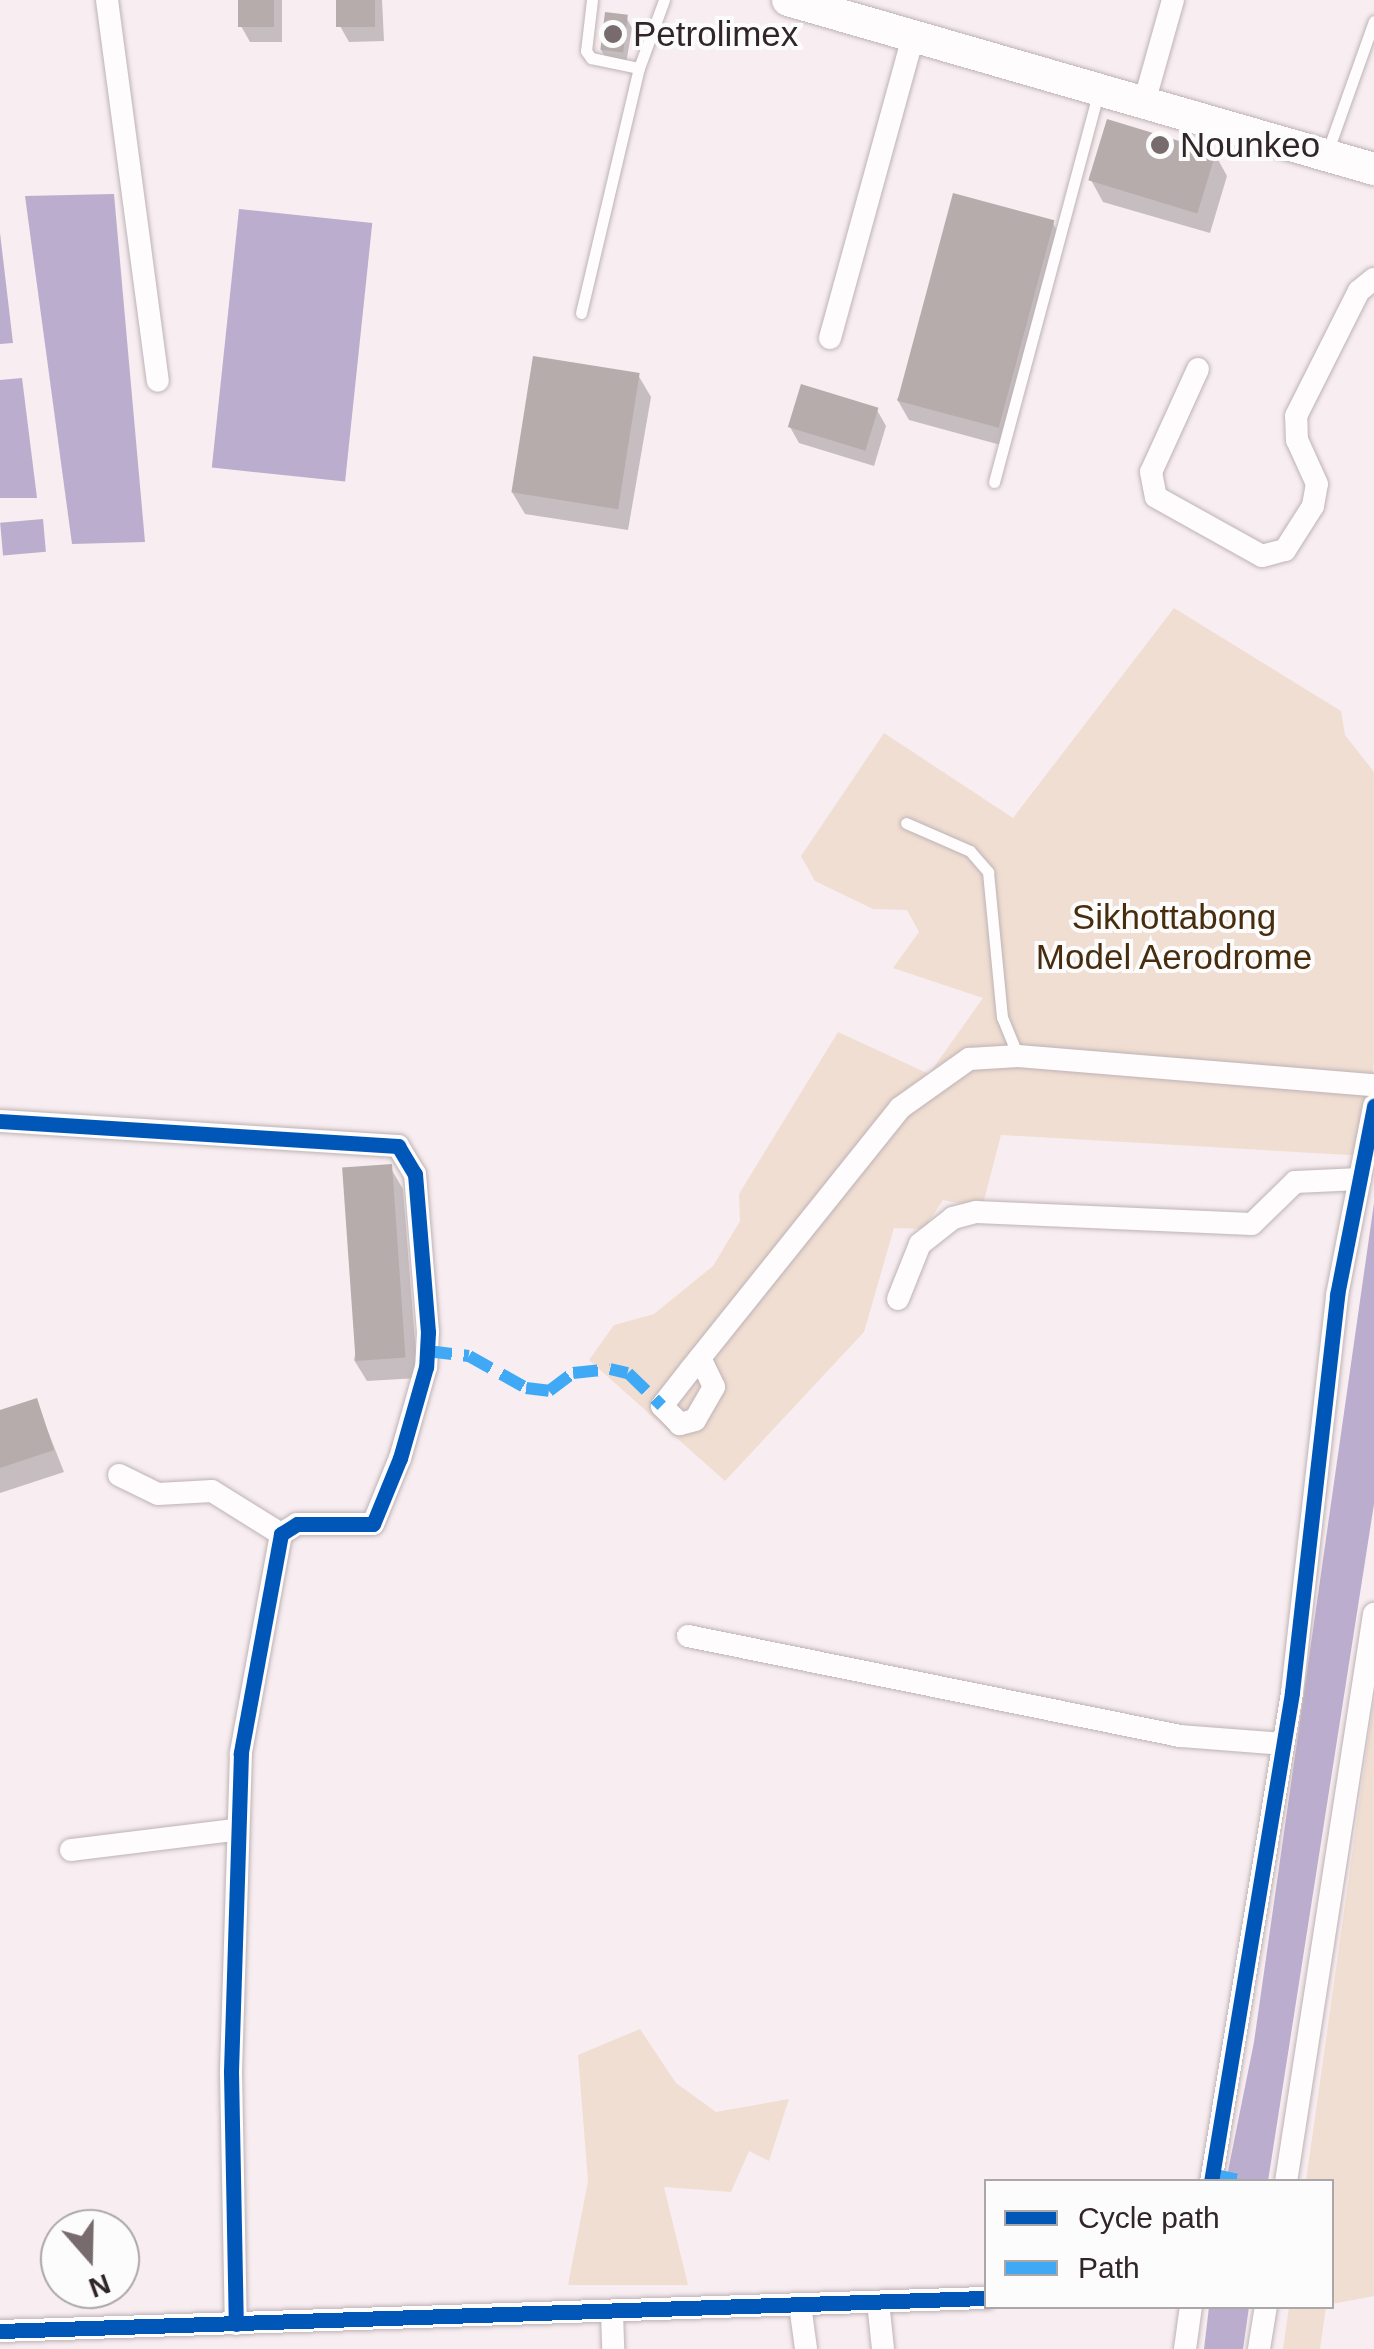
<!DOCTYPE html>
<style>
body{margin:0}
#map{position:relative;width:1374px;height:2349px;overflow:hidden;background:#f8edf0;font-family:Helvetica,sans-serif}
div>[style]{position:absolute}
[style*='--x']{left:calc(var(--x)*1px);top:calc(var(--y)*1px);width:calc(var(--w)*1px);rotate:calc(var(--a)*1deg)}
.green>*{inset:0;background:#f1ded2}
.water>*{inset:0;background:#bbadce;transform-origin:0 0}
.shadow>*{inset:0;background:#0003}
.building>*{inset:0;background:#b6acac;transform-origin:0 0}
.roads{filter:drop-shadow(0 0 2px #bdb3b5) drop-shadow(0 0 2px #bdb3b5)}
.lane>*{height:11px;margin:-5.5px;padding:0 5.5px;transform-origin:5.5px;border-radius:5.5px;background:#fefcfd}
.street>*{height:22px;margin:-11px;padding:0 11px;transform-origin:11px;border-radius:11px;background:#fefcfd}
.secondary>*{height:32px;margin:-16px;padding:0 16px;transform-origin:16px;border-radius:16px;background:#fefcfd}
.quiet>*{height:12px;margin-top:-6px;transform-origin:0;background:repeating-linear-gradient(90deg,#3fa9f5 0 25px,transparent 0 37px)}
.cycleway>*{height:15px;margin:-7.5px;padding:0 7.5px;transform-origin:7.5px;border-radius:7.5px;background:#0057b8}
.dots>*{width:28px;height:28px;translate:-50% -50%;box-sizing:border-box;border:5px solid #fcfcfc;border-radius:50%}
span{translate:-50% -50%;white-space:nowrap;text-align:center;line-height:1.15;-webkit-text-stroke:8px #fcfcfc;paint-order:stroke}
.poi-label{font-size:35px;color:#312528}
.left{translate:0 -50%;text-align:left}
.park-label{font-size:35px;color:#482c0e}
.legend{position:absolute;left:984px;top:2179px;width:350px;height:130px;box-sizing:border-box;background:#fcfcfc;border:2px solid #aba6a7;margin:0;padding:12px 18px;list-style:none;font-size:30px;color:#312528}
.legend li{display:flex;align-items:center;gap:20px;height:50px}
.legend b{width:50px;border:2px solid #aba6a7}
.north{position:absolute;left:40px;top:2209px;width:100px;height:100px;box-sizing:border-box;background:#fcfcfc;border:2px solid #aba6a7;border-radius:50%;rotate:160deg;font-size:28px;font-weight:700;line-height:40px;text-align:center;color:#312528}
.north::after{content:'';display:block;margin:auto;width:35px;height:45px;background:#776b6e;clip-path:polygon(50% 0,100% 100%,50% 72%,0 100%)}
</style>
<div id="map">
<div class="green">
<i style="clip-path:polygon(1174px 608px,1341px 711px,1345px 735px,1374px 772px,1374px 1059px,1366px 1156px,1001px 1135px,982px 1208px,943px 1200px,924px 1229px,894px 1228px,864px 1332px,725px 1481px,589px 1360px,614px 1325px,654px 1314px,713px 1266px,740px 1221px,739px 1194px,838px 1032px,929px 1074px,983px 998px,893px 968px,919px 932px,907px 910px,873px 909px,815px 881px,801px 856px,884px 733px,1013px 818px)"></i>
<i style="clip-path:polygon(1374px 1699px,1374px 2296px,1332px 2304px,1332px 2182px,1306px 2181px)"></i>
<i style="clip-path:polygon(640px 2029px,676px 2083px,716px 2112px,789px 2099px,769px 2161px,749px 2151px,731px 2192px,664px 2187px,688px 2285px,568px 2285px,588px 2181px,578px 2055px)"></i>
<i style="clip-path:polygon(1289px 2307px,1326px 2307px,1320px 2349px,1283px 2349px)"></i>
</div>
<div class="water">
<i style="clip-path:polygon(114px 194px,145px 542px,72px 544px,25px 196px)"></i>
<i style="left:239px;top:209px;width:134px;height:260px;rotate:6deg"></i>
<i style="clip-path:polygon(0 233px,13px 343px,0 344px)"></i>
<i style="clip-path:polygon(22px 378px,37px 498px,0 498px,0 380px)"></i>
<i style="left:43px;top:519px;width:33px;height:43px;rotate:85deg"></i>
<i style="clip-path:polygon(1374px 1203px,1374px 1504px,1268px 2181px,1226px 2181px,1254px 2042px)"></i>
<i style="clip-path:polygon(1209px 2307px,1249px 2307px,1243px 2349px,1204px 2349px)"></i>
</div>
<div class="shadow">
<i style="clip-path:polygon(241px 0,282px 0,282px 42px,250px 42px,241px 26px)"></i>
<i style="clip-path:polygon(339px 0,382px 0,384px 41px,349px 42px,340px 26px)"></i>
<i style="clip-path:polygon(626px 17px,632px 28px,626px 64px,607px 60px,601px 50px)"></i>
<i style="clip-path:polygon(1215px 154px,1227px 176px,1210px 233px,1103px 202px,1091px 180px)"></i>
<i style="clip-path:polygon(1053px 223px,1064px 244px,1008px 447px,909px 420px,897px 399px)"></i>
<i style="clip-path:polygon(638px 375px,651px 397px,628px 530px,525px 514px,512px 492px)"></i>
<i style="clip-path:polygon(877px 410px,886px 426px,874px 466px,799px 443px,790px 427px)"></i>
<i style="clip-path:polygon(390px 1167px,403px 1189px,418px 1378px,367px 1381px,354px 1360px)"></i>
<i style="clip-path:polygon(36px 1401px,64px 1472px,0 1493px,0 1413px)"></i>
</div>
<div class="building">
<i style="left:238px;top:0;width:36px;height:27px"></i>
<i style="left:336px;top:0;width:39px;height:27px"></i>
<i style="left:605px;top:12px;width:23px;height:38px;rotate:7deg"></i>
<i style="left:1107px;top:119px;width:114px;height:64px;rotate:17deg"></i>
<i style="left:953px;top:193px;width:105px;height:215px;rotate:15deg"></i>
<i style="left:533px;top:356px;width:108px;height:138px;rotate:9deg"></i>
<i style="left:801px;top:384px;width:81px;height:45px;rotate:17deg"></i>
<i style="left:392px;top:1164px;width:194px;height:50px;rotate:86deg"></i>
<i style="clip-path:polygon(37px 1398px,54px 1450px,0 1468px,0 1410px)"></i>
</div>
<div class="roads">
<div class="lane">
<i style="--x:592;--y:0;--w:51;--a:96.7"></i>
<i style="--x:586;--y:51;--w:9;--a:54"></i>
<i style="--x:591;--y:58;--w:49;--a:11.8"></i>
<i style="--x:1327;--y:153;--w:140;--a:-70.4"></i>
<i style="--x:581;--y:313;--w:252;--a:-76.7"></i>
<i style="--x:639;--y:68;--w:72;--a:-69.8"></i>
<i style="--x:994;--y:482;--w:402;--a:-75"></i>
<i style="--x:906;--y:823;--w:70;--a:23.6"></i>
<i style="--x:970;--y:851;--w:28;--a:49"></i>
<i style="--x:988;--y:872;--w:146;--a:84.5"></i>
<i style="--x:1002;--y:1017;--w:42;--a:67.7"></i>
</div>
<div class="street">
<i style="--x:107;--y:0;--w:384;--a:82.4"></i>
<i style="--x:1144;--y:103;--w:107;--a:-74.3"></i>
<i style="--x:830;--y:338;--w:313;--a:-74.6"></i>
<i style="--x:1198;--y:369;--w:113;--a:114.5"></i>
<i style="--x:1151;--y:472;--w:25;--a:79"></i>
<i style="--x:1156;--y:497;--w:121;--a:29.1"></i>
<i style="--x:1262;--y:556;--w:24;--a:-15"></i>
<i style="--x:1285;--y:550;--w:52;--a:-57.5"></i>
<i style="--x:1313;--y:506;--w:22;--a:-80"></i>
<i style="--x:1317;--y:484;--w:48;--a:-114.4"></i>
<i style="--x:1297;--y:440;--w:24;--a:-92"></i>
<i style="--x:1296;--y:416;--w:140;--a:-63.3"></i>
<i style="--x:1359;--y:291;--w:19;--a:-39"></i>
<i style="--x:0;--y:1121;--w:399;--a:3.6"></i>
<i style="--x:398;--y:1146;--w:33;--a:59"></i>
<i style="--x:415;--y:1174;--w:159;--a:85.3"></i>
<i style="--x:428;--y:1332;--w:35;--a:93"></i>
<i style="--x:426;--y:1367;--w:95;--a:105.9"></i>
<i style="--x:400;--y:1458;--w:71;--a:112.2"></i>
<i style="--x:373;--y:1524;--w:76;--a:180"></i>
<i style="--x:297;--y:1524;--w:19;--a:148"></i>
<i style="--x:281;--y:1534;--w:223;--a:100.4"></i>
<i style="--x:241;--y:1753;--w:319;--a:91.8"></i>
<i style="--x:231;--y:2072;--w:252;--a:88.9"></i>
<i style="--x:898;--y:1299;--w:59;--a:-68.2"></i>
<i style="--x:920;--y:1244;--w:42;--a:-38.2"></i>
<i style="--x:953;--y:1218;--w:24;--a:-15"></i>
<i style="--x:976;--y:1212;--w:276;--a:2.5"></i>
<i style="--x:1252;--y:1224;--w:60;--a:-44.3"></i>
<i style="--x:1295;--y:1182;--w:65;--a:-2.6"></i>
<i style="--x:700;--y:1358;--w:32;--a:64"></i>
<i style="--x:714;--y:1387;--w:38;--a:120"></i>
<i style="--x:695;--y:1420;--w:16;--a:165"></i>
<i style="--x:680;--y:1424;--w:25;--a:-135"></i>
<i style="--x:662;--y:1406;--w:47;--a:-51.9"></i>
<i style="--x:691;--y:1369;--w:334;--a:-51.3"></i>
<i style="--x:900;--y:1108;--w:85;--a:-35.4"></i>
<i style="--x:969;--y:1059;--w:49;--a:-3.5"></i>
<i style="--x:1018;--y:1056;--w:357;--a:4.7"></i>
<i style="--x:119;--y:1475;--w:43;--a:26"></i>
<i style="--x:158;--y:1494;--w:54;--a:-3.2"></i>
<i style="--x:212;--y:1491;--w:81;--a:31.9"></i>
<i style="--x:688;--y:1636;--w:502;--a:11.49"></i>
<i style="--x:1180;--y:1736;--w:103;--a:4.4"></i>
<i style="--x:71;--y:1850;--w:164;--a:-7"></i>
<i style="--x:1211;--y:2182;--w:497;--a:-80.6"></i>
<i style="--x:1292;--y:1692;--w:400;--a:-83.5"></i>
<i style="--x:1337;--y:1295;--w:193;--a:-78.9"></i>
<i style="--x:1286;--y:2182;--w:575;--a:-81.19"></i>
<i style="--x:878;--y:2302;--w:47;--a:83.9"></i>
<i style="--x:800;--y:2305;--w:44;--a:82.2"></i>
<i style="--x:612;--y:2313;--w:36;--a:88"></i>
<i style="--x:0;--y:2331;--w:987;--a:-1.92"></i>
<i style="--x:1185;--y:2349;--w:43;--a:-82.1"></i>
<i style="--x:1259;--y:2349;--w:44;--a:-80.8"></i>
</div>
<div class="secondary">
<i style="--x:788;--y:0;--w:610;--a:16.09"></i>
</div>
</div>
<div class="quiet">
<i style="--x:427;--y:1351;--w:42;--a:6.8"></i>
<i style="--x:469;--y:1356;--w:65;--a:29.3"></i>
<i style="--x:526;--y:1388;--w:23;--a:7"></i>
<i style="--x:549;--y:1391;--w:30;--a:-37"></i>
<i style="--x:573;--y:1373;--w:37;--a:-6"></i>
<i style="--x:610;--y:1369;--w:18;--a:13"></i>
<i style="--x:628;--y:1373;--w:47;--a:44.1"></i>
<i style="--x:1212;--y:2174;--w:35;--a:13"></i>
</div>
<div class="cycleway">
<i style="--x:0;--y:1121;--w:399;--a:3.6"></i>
<i style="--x:398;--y:1146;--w:33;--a:59"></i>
<i style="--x:415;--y:1174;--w:159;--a:85.3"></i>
<i style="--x:428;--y:1332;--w:35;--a:93"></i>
<i style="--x:426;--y:1367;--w:95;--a:105.9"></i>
<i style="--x:400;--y:1458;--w:71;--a:112.2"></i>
<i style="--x:373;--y:1524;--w:76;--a:180"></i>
<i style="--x:297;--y:1524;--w:19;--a:148"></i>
<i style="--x:281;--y:1534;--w:223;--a:100.4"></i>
<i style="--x:241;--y:1753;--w:319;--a:91.8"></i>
<i style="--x:231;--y:2072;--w:252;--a:88.9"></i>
<i style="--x:1211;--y:2182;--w:497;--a:-80.6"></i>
<i style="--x:1292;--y:1692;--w:400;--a:-83.5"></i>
<i style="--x:1337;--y:1295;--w:193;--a:-78.9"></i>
<i style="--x:0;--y:2331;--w:987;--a:-1.92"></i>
</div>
<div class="dots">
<i style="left:613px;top:34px;background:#776b6e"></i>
<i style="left:1160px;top:145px;background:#776b6e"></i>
</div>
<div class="poi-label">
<span class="left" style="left:633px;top:34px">Petrolimex</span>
<span class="left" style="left:1180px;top:145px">Nounkeo</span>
</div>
<div class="park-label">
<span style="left:1174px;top:937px">Sikhottabong<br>Model Aerodrome</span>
</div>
<ul class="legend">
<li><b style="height:12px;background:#0057b8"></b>Cycle path</li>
<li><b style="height:12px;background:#3fa9f5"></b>Path</li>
</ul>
<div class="north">N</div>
</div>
